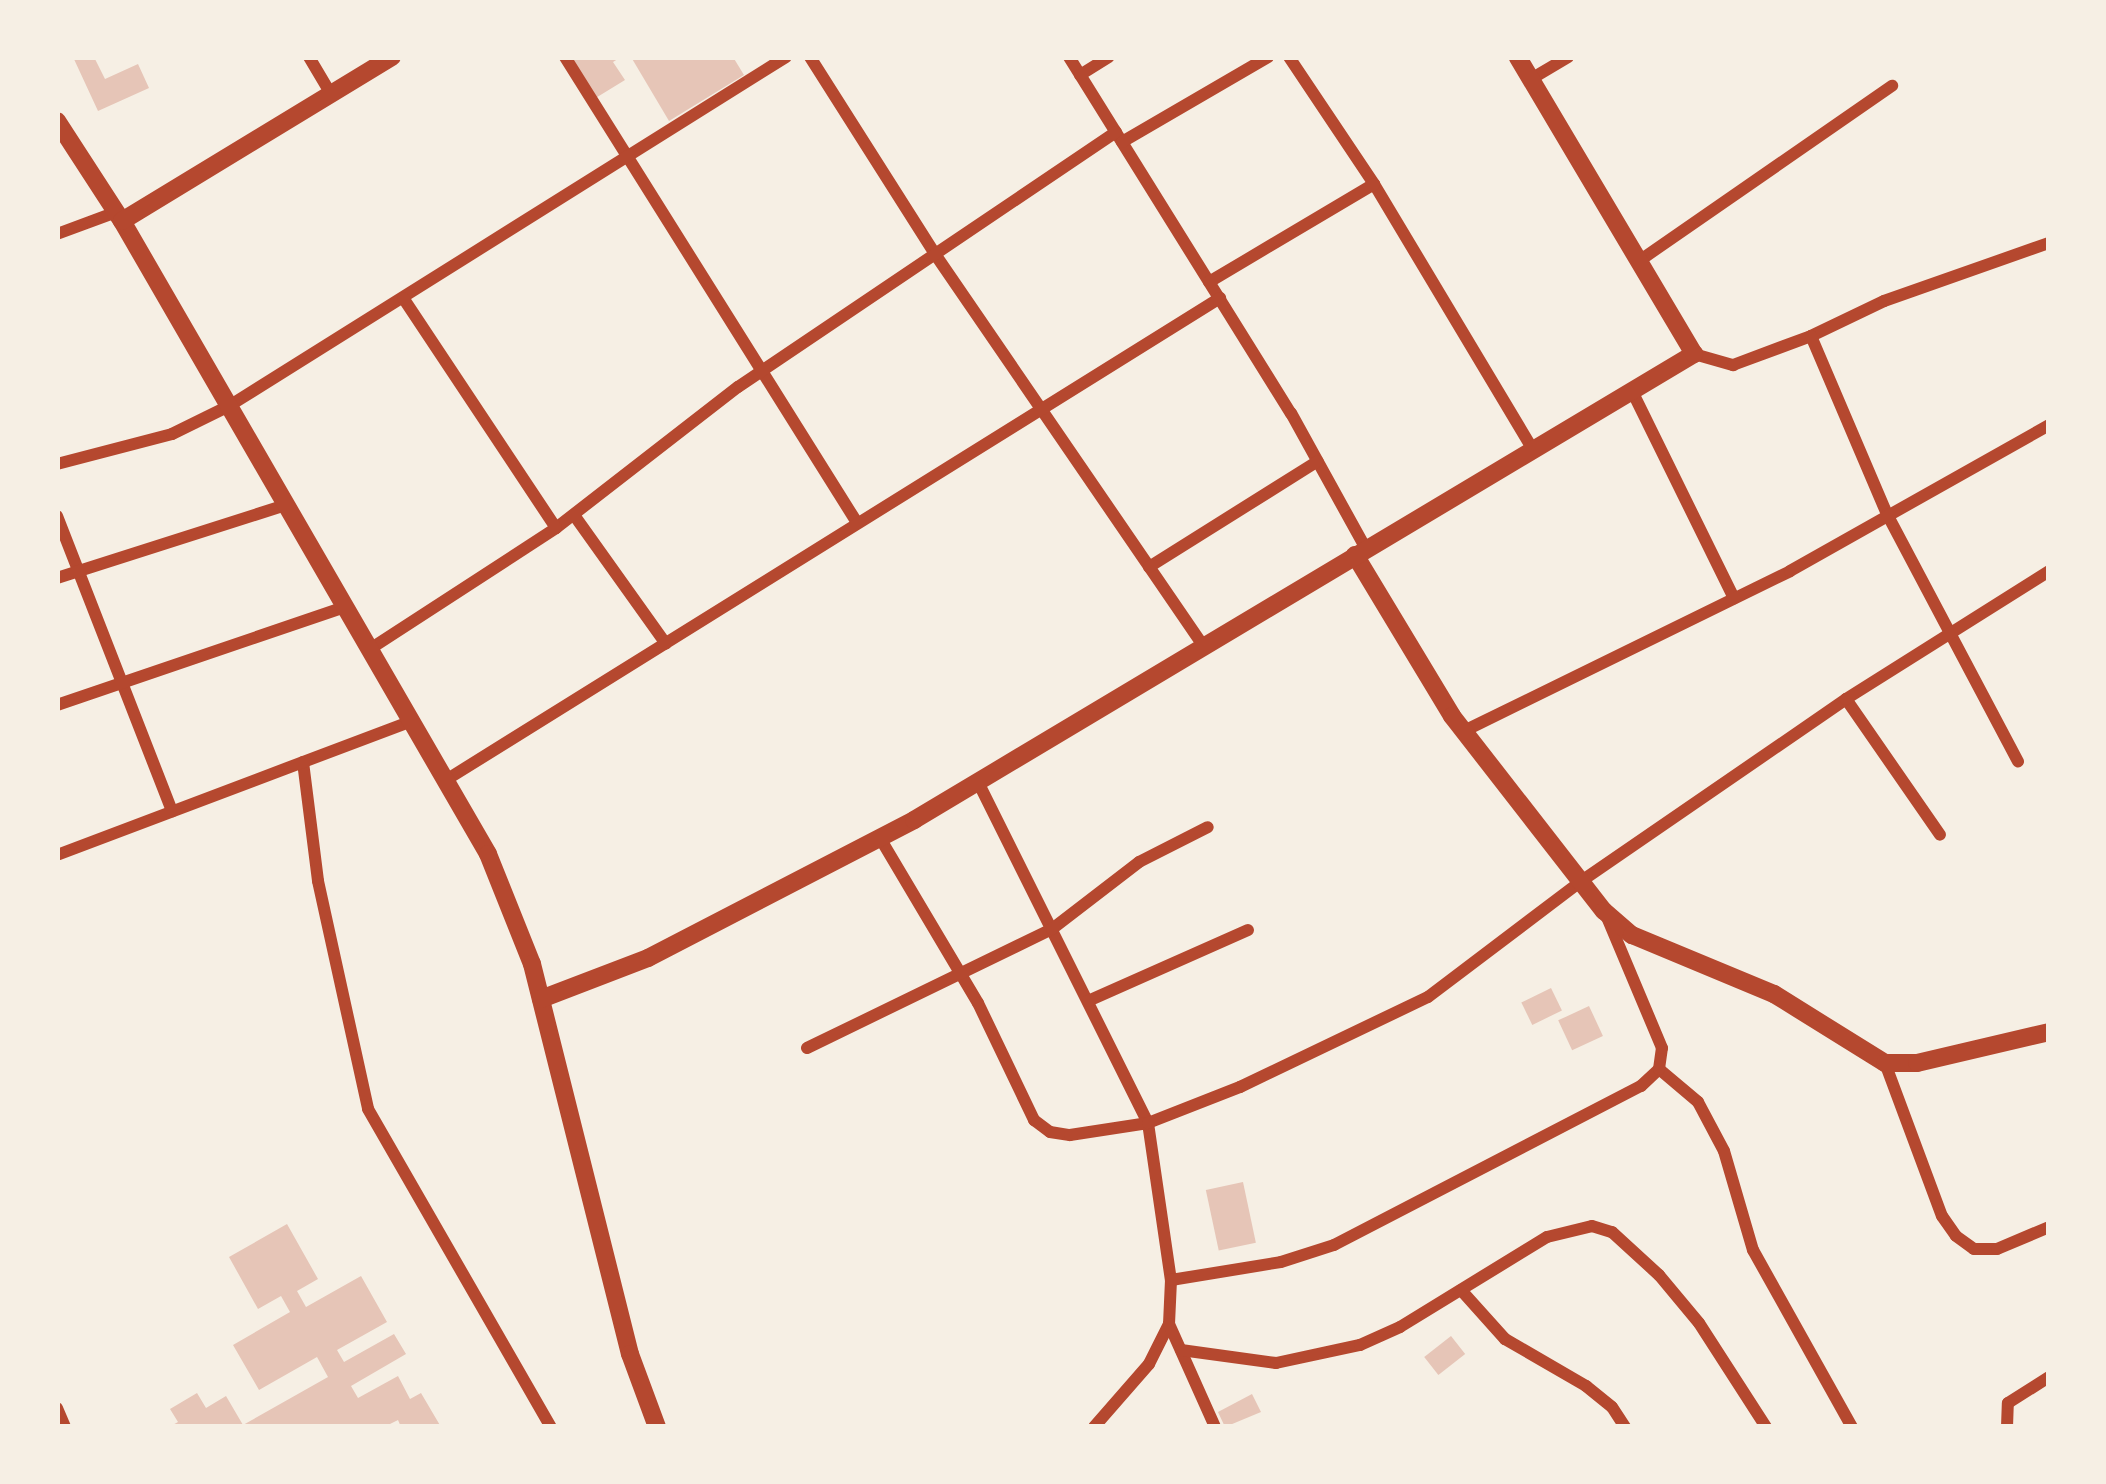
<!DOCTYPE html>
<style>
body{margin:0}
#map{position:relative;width:2106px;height:1484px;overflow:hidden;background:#f6efe4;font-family:"Exo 2",sans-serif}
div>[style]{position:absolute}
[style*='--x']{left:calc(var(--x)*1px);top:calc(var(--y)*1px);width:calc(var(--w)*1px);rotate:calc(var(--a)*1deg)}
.building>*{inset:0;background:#e6c5b7;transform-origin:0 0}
.minor>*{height:12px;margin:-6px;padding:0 6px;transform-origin:6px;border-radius:6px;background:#b5482f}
.tertiary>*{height:18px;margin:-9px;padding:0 9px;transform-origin:9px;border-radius:9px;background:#b5482f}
span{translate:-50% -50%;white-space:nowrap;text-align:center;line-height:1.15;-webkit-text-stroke:9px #f6efe4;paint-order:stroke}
.frame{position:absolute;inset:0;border:60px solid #f6efe4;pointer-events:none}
</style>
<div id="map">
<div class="building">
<i style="clip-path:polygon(73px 57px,94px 57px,105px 79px,138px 64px,149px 88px,98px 111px)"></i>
<i style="clip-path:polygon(569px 57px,621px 57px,613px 62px,625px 80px,594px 99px)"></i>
<i style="clip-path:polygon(631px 57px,733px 57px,744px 75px,669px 121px)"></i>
<i style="left:1551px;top:988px;width:25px;height:33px;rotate:64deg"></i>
<i style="left:1589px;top:1006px;width:33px;height:34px;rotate:65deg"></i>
<i style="left:1243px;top:1182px;width:62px;height:38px;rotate:78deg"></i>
<i style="clip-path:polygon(287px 1224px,318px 1279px,297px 1291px,306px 1307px,361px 1276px,387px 1322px,337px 1350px,344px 1362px,394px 1334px,406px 1354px,351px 1386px,358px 1398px,398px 1376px,410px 1399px,421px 1393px,441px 1427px,401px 1427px,398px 1420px,384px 1427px,169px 1427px,178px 1422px,170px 1409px,197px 1393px,206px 1408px,226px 1396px,243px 1425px,328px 1377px,317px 1357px,259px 1390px,233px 1345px,290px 1312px,281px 1296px,258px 1309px,229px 1257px)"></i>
<i style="left:1451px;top:1336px;width:23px;height:34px;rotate:52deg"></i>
<i style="clip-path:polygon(1252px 1394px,1261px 1412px,1225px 1427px,1218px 1412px)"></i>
</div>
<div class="minor">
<i style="--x:309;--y:57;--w:43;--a:59.3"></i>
<i style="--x:565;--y:57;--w:548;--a:57.91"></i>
<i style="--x:810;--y:57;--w:233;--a:57.6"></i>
<i style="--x:935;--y:254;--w:474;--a:55.6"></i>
<i style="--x:1069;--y:57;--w:420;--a:58.1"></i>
<i style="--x:1291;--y:413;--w:155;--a:61.1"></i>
<i style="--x:1289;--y:57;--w:153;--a:56.2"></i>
<i style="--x:1374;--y:184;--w:310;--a:59.1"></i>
<i style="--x:1080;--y:75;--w:34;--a:-32"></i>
<i style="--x:1531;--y:79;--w:43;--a:-30.7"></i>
<i style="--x:1122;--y:142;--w:169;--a:-30.2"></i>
<i style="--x:57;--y:234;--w:63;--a:-20.4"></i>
<i style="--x:1639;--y:261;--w:308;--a:-34.7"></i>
<i style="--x:1209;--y:282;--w:192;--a:-30.7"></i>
<i style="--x:1811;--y:336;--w:81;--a:-25.6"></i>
<i style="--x:1884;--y:301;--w:175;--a:-19.4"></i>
<i style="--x:1694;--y:354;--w:41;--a:15.8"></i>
<i style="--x:1733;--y:365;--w:83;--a:-20.4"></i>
<i style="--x:1811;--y:336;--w:194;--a:66.9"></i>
<i style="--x:1887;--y:514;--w:280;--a:62.1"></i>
<i style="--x:1632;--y:391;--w:231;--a:63.8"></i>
<i style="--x:57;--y:464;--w:119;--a:-14.6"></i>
<i style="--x:172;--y:434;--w:64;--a:-26.2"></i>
<i style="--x:229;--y:406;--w:657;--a:-32.07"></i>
<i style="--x:574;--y:515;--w:158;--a:54.5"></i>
<i style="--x:57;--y:516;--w:317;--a:68.7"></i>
<i style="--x:556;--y:528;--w:230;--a:-37.8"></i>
<i style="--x:738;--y:387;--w:456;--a:-34"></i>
<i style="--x:1149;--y:567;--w:199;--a:-32.1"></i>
<i style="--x:57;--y:578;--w:240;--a:-17.7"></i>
<i style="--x:370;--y:649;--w:222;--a:-33"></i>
<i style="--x:556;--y:528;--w:276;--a:-123.6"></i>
<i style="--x:1846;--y:699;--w:165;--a:55.3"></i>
<i style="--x:57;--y:705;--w:304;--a:-18.8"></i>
<i style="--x:1464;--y:731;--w:363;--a:-26.1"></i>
<i style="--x:1790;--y:571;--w:297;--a:-29.4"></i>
<i style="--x:303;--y:762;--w:120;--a:82.8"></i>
<i style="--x:318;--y:881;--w:233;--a:77.6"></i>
<i style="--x:368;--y:1109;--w:367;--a:60.1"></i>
<i style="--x:446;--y:780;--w:912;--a:-31.91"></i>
<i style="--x:978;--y:782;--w:381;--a:63.5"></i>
<i style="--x:1148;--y:1123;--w:159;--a:81.7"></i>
<i style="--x:1171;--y:1280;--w:44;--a:92.6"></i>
<i style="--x:1169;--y:1324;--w:45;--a:116.6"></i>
<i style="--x:1149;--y:1364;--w:84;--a:131.1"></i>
<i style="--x:880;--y:838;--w:192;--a:59.3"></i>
<i style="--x:978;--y:1003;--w:130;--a:64.4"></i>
<i style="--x:1034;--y:1120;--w:20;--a:37"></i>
<i style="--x:1050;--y:1132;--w:20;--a:9"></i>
<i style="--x:1070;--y:1135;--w:79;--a:-8.7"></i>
<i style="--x:1148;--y:1123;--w:99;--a:-21.4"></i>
<i style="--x:1240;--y:1087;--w:208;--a:-25.6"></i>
<i style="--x:1428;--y:997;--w:191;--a:-37.1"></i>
<i style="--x:1580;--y:882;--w:323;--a:-34.5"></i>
<i style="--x:1846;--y:699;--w:240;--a:-32.2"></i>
<i style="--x:57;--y:855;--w:379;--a:-20.7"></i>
<i style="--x:1088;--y:1001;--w:175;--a:-23.9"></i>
<i style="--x:807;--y:1048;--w:272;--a:-25.9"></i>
<i style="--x:1052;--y:929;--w:110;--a:-37.6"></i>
<i style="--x:1139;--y:862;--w:77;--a:-26.9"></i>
<i style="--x:1885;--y:1063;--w:163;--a:69.6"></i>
<i style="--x:1942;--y:1216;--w:24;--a:55"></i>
<i style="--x:1956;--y:1236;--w:22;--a:36"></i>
<i style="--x:1974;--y:1249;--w:23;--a:0"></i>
<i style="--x:1997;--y:1249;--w:56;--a:-22.9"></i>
<i style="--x:1659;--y:1069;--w:51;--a:40.2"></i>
<i style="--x:1698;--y:1102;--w:55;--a:62"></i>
<i style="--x:1724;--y:1151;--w:103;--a:73.7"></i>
<i style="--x:1753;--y:1250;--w:203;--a:60.8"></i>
<i style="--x:1171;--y:1280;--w:111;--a:-9.3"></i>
<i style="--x:1281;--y:1262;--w:56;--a:-17.8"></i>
<i style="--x:1334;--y:1245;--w:346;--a:-27.4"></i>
<i style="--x:1641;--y:1086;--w:25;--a:-43"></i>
<i style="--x:1659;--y:1069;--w:21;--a:-82"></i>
<i style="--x:1662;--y:1048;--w:142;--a:-112.8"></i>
<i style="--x:1461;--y:1290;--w:66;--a:48.1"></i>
<i style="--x:1505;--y:1339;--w:94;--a:30.1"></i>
<i style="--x:1586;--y:1386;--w:33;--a:39"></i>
<i style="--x:1612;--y:1407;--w:24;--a:57"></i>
<i style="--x:1169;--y:1324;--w:113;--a:65.9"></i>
<i style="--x:1181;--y:1350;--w:96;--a:7.8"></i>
<i style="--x:1276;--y:1363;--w:86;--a:-12.1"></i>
<i style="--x:1360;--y:1345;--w:44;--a:-24.2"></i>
<i style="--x:1400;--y:1327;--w:172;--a:-31.5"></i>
<i style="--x:1547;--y:1237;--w:46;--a:-13.7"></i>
<i style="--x:1592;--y:1226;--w:21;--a:17"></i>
<i style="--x:1612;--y:1232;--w:64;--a:42.5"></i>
<i style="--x:1659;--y:1275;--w:62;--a:50.2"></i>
<i style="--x:1699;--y:1323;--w:124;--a:57.2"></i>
<i style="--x:57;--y:1408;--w:21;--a:67"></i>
<i style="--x:2007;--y:1427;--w:24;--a:-88"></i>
<i style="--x:2008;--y:1403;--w:49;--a:-32.4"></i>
</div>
<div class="tertiary">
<i style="--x:57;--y:121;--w:119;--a:57"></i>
<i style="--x:122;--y:221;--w:731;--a:59.96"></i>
<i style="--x:488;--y:854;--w:118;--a:68.2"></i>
<i style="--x:532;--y:964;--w:402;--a:75.9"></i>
<i style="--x:630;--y:1354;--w:78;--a:69.7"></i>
<i style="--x:122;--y:221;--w:316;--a:-31.3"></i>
<i style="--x:1355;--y:555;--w:188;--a:58.9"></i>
<i style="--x:1452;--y:716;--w:247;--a:52.1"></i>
<i style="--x:1604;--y:911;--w:37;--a:41"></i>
<i style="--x:1632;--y:935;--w:154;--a:22.6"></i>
<i style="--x:1774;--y:994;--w:131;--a:31.9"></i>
<i style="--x:1885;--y:1063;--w:32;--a:0"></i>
<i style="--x:1917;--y:1063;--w:136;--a:-13.2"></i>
<i style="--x:541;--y:999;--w:115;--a:-21"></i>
<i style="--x:648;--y:958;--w:300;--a:-27.4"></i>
<i style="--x:914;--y:820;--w:909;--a:-30.86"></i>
<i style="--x:1694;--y:354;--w:345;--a:-120.7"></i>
</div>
<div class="frame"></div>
</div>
